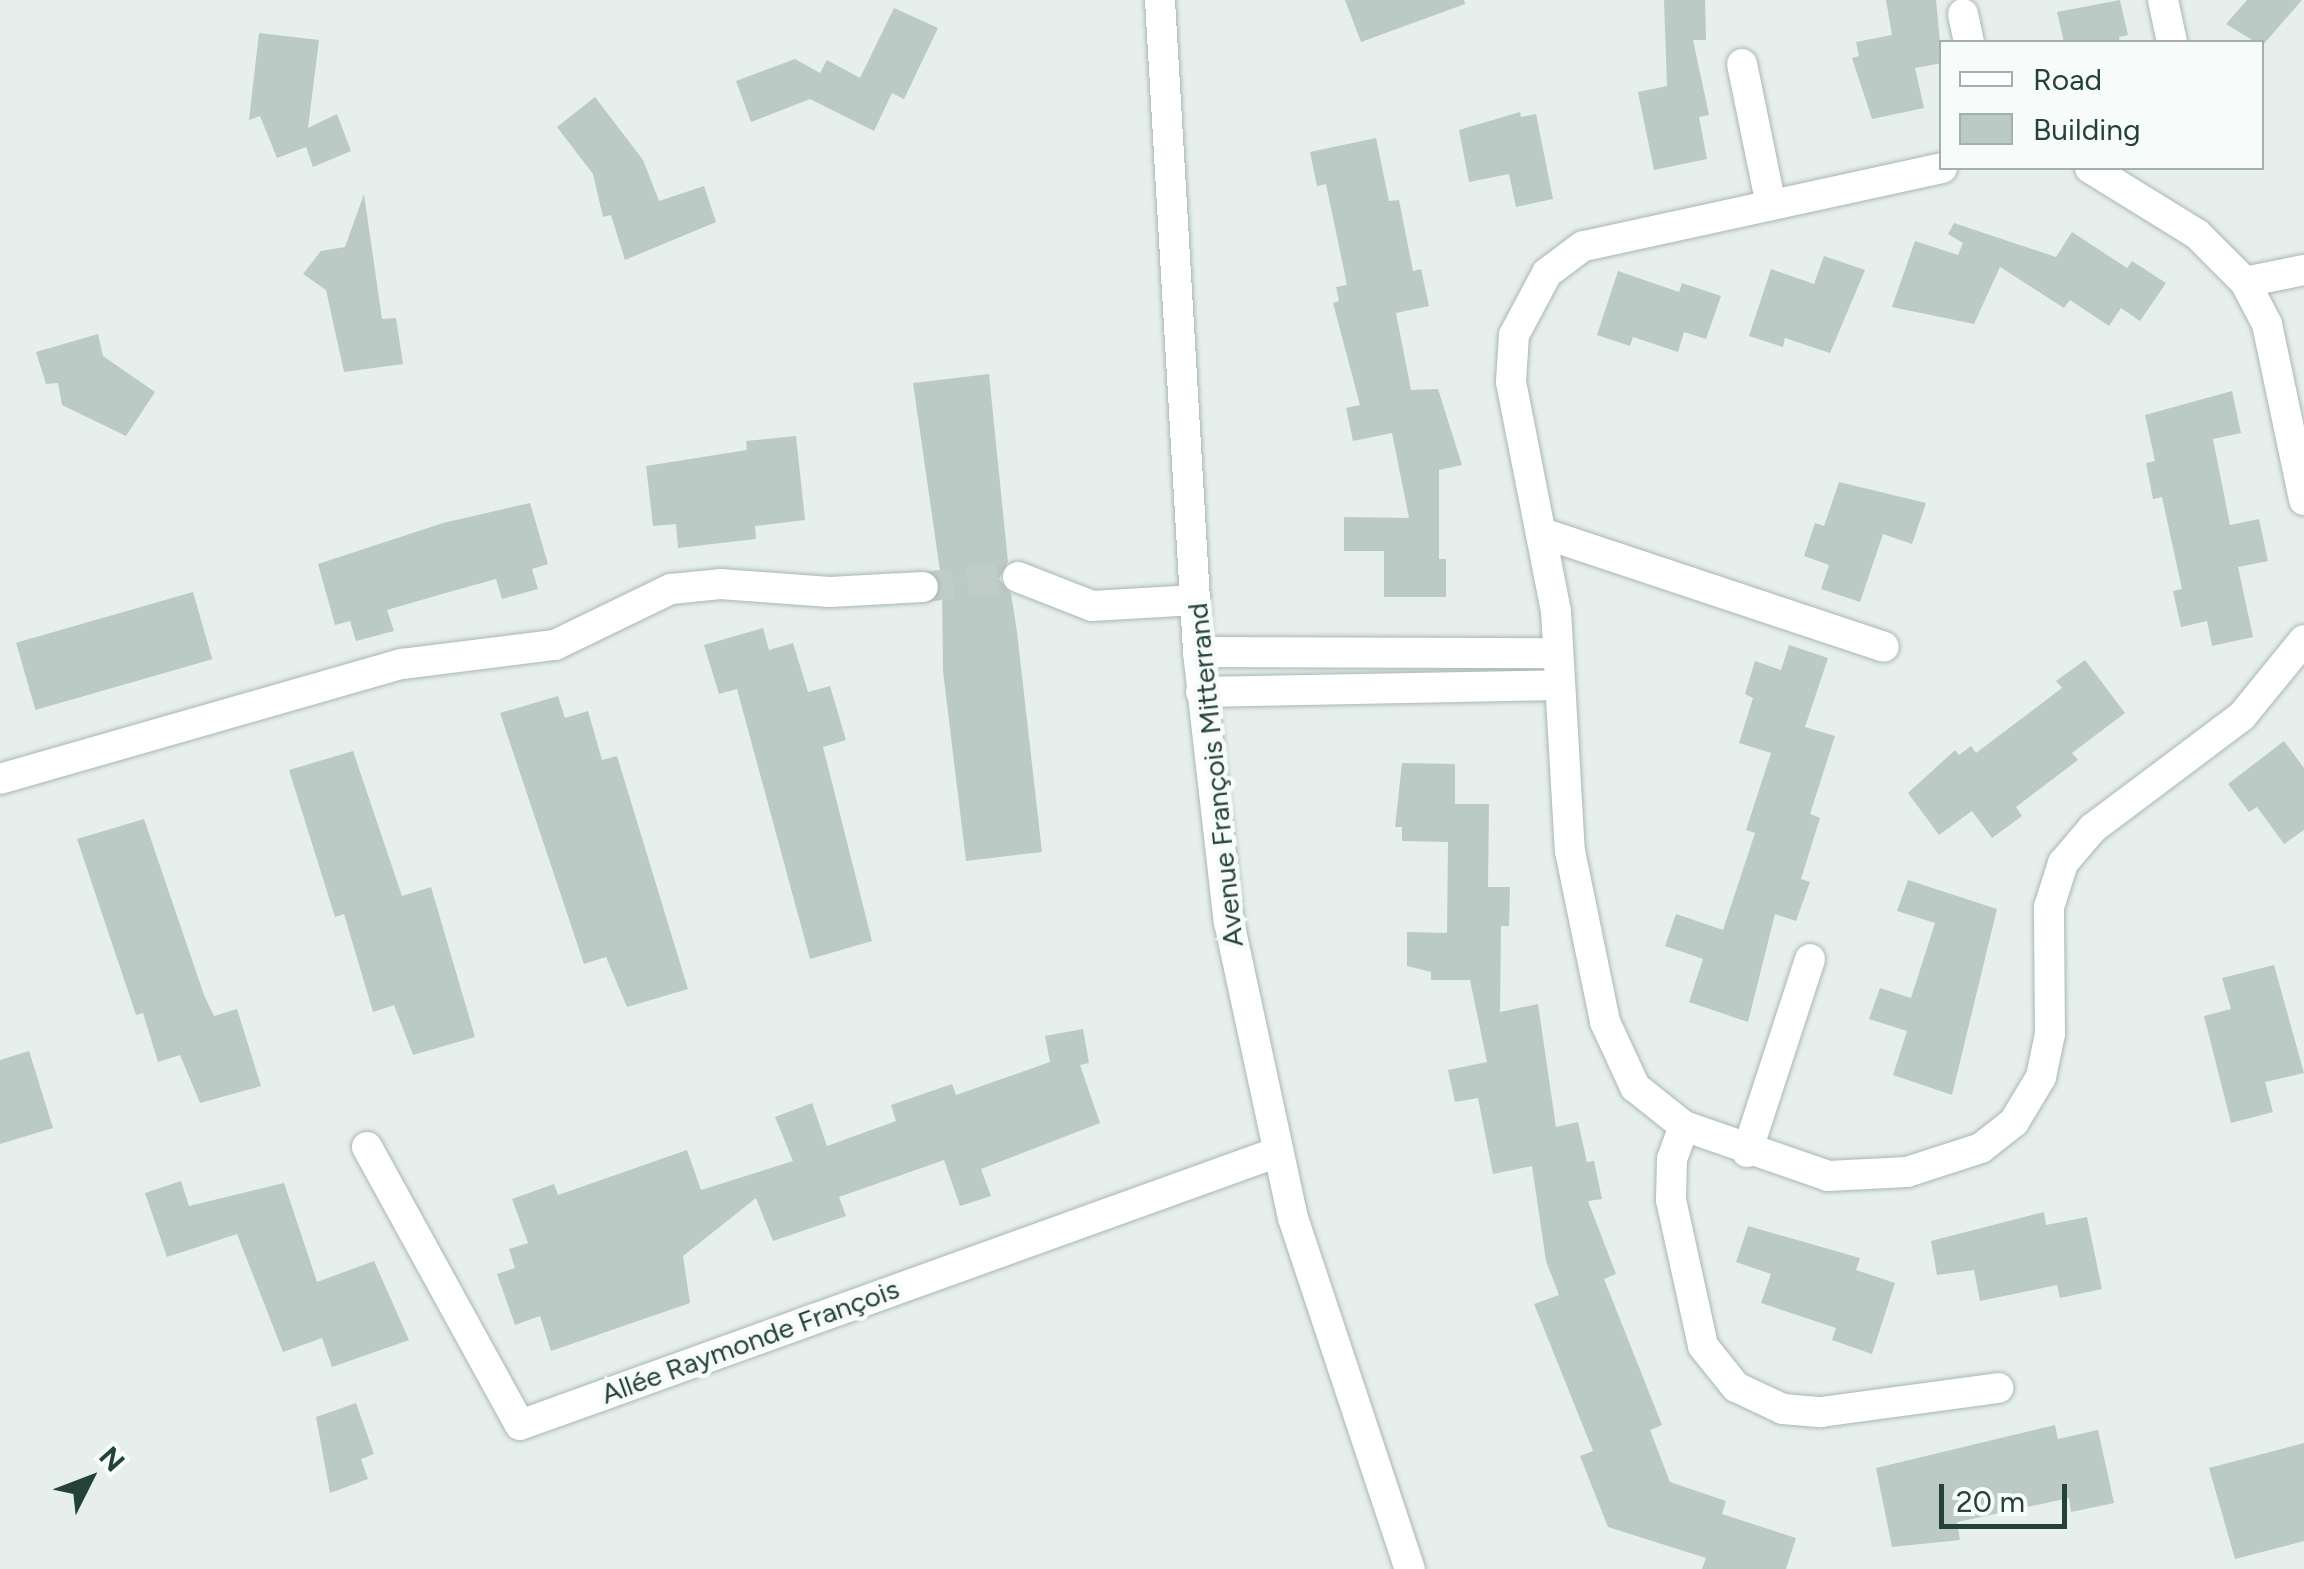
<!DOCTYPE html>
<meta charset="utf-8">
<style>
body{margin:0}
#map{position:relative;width:2304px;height:1569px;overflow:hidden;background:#e6efeb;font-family:Figtree,sans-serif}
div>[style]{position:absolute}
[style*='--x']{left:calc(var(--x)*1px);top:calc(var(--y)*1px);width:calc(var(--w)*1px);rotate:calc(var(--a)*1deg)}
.building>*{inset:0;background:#bbcac4;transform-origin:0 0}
.minor-tunnel>*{height:30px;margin-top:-15px;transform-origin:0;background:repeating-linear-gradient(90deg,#bfccc8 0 30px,transparent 0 45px)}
.roads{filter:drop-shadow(0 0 2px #a8b8b2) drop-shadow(0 0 2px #a8b8b2)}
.minor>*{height:30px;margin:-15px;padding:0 15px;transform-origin:15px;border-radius:15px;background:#fff}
.tertiary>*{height:30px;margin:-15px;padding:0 15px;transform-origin:15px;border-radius:15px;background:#fff}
span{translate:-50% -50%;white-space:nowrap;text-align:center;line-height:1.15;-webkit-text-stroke:9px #f7fbf9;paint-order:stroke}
.street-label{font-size:28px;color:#24423a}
.legend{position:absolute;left:1939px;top:40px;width:325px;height:130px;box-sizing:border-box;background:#f7fbf9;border:2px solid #a3b1ad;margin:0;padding:12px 18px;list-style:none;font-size:30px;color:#24423a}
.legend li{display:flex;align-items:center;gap:20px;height:50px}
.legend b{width:50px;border:2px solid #a3b1ad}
.north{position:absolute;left:40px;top:1429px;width:100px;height:100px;-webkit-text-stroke:8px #f7fbf9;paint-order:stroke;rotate:48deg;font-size:28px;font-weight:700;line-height:40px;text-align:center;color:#24423a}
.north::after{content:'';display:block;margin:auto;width:35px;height:45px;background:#24423a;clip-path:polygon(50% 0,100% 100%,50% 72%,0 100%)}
.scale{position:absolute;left:1939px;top:1484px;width:128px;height:45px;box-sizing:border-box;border:5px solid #24423a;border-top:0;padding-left:12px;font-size:30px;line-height:35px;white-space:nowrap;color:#24423a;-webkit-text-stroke:8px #f7fbf9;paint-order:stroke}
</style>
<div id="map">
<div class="building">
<i style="clip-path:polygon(1345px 0,1464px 0,1465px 4px,1361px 42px)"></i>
<i style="clip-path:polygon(1664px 0,1705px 0,1706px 40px,1693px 40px,1709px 115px,1699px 117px,1707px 159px,1654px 170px,1638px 92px,1667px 86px)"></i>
<i style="clip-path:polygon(1886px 0,1936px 0,1942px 63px,1915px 68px,1924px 108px,1872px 119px,1852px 58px,1859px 56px,1856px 42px,1892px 35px)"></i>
<i style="clip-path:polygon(2120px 0,2128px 35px,2119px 37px,2120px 42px,2064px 42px,2057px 12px)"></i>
<i style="clip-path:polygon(2247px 0,2302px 0,2262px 46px,2226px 24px)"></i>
<i style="clip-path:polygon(894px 8px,938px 28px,904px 99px,892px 93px,874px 131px,810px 99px,751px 122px,736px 81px,795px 59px,820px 73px,827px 60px,860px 78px)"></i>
<i style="clip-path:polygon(259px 33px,319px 40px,308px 128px,337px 114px,351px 151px,313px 167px,306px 147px,277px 158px,260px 116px,249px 120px)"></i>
<i style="clip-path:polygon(595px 97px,643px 160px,659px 201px,704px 186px,716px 222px,625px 260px,611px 215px,603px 217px,593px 174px,557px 127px)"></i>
<i style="clip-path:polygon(1520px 112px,1521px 117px,1536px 114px,1553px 199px,1516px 207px,1509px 174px,1469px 182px,1459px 130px)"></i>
<i style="clip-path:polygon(1376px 138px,1389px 201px,1399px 200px,1413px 271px,1421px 269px,1429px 306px,1396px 313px,1411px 390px,1438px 389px,1462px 465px,1439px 470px,1439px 559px,1446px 559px,1446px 597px,1384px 597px,1384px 551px,1344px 551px,1344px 517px,1409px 518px,1392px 433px,1353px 441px,1346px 408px,1360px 405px,1333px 303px,1339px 301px,1336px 287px,1347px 285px,1326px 184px,1317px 186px,1310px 152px)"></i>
<i style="clip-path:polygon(364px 194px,382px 319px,396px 318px,403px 364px,344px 372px,326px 290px,303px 274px,321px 251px,345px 247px)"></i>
<i style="clip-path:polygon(1954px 223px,2056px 257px,2072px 232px,2127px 268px,2132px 261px,2166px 283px,2140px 321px,2121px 308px,2109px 326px,2070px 300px,2064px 308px,2000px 267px,1974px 324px,1892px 307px,1915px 241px,1958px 255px,1963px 243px,1948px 234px)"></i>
<i style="clip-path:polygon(1824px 256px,1865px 270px,1830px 353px,1785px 338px,1783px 347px,1749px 336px,1771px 269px,1814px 284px)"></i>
<i style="clip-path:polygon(1618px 271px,1679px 292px,1682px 283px,1721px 296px,1706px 339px,1684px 332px,1678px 352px,1633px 337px,1630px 346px,1597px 335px)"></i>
<i style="clip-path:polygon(98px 334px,103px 356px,155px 392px,126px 436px,62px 405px,58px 383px,46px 384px,36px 352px)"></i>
<i style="clip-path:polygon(989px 374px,1008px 562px,999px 579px,1011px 594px,1017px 632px,1042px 852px,966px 861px,943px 671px,942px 585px,913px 383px)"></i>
<i style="clip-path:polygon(2232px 391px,2241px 433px,2213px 439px,2230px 525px,2259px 519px,2268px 561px,2238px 567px,2253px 637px,2212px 646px,2207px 621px,2181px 627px,2173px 591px,2182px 589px,2162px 497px,2153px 499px,2146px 463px,2155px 461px,2145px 415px)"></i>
<i style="clip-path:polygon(796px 436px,805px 520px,755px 526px,756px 539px,678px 548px,676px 524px,653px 526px,646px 466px,747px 450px,746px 441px)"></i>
<i style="clip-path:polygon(1839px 482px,1926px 503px,1912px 544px,1883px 534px,1860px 602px,1821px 589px,1829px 565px,1804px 556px,1815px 523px,1824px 526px)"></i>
<i style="clip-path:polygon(530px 503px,548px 564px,532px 569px,538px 589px,502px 599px,496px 579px,442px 594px,387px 610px,394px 631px,356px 641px,350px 621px,335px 625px,318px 564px,443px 523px)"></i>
<i style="left:193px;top:592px;width:70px;height:184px;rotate:74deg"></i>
<i style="clip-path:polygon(763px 628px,769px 650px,793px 643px,808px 692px,830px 686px,846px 740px,823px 747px,872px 941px,810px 959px,737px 689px,719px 694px,704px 645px)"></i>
<i style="clip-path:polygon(1789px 645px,1828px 658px,1805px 727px,1835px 736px,1810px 814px,1820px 818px,1801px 879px,1810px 882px,1796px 921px,1775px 914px,1748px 1022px,1689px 1002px,1703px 959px,1665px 946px,1676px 914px,1723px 930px,1755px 833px,1746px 830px,1771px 753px,1739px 743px,1753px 698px,1745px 694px,1755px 661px,1781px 670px)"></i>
<i style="clip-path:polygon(2085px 660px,2125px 713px,2072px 753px,2078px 760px,2016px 807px,2022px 816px,1992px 838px,1972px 811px,1939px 835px,1908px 793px,1955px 750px,1959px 755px,1971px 746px,1976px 753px,2062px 688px,2056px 681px)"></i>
<i style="clip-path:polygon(558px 696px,565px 718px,588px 711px,602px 760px,617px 756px,688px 989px,627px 1007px,606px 957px,584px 964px,500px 713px)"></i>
<i style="clip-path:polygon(2284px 741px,2304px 768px,2304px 830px,2284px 844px,2257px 807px,2249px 812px,2228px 784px)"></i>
<i style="clip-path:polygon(353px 751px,402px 896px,431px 887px,475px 1037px,413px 1055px,394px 1005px,373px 1012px,344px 914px,335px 917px,289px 770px)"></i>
<i style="clip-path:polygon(1402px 763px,1455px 764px,1455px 804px,1489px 804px,1488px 887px,1510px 887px,1509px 926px,1501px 926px,1500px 1012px,1538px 1004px,1556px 1127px,1578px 1122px,1587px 1162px,1594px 1161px,1602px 1199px,1588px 1201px,1616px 1274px,1604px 1279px,1662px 1425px,1650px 1430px,1670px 1482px,1726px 1501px,1722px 1514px,1796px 1538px,1786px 1569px,1702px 1569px,1706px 1558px,1608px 1527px,1580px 1456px,1593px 1451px,1534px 1304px,1559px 1295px,1546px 1261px,1532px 1166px,1493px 1174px,1478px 1098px,1455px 1102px,1448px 1070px,1487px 1062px,1470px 980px,1431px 980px,1431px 972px,1407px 966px,1407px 932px,1447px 933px,1448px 842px,1402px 841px,1402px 827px,1395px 827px)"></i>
<i style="clip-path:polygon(144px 819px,204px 995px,214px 1016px,237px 1009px,261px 1086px,200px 1103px,180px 1055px,158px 1062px,143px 1013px,136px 1015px,77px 839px)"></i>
<i style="clip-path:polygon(1908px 880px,1997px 909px,1952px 1095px,1893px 1075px,1907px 1031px,1869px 1019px,1880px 988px,1911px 998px,1935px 923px,1897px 911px)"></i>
<i style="clip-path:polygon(2274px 965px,2304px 1073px,2265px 1082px,2273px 1112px,2231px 1123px,2204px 1016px,2231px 1009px,2222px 978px)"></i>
<i style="clip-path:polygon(1083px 1029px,1089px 1063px,1080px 1065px,1100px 1123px,981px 1169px,991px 1196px,960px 1206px,944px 1160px,839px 1197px,846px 1216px,773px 1241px,756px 1198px,683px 1256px,690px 1303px,551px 1351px,540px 1316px,515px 1325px,497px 1274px,515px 1268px,509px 1249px,528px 1243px,512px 1199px,554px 1184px,558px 1195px,687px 1150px,701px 1190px,793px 1161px,775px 1117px,812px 1103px,827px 1146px,896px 1121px,891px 1105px,952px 1084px,956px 1095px,1050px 1062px,1045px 1036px)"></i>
<i style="clip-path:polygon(29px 1051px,53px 1128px,0 1144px,0 1060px)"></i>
<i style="clip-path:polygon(181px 1181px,189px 1206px,284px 1183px,317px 1282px,374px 1261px,409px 1340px,332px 1367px,322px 1338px,283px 1352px,237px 1234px,167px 1257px,145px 1193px)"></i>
<i style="clip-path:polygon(2044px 1212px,2046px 1225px,2087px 1217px,2102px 1289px,2060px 1298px,2057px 1285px,1980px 1301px,1974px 1270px,1937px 1275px,1931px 1241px)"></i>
<i style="clip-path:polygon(1748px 1226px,1860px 1258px,1856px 1270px,1895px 1283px,1872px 1354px,1832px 1340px,1836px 1328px,1761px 1303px,1771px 1274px,1736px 1262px)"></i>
<i style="clip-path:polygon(356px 1403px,374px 1454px,361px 1459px,368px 1479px,330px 1493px,316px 1417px)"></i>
<i style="clip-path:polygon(2055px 1425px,2058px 1439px,2098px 1430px,2114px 1503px,2071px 1512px,2069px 1498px,1957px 1522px,1960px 1540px,1892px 1547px,1876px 1468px)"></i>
<i style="clip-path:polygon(2304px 1443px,2304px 1541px,2235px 1559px,2209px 1468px)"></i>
</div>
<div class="minor-tunnel">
<i style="--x:923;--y:587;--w:96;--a:-6"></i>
</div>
<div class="roads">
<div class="minor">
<i style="--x:2163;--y:0;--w:43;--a:77.9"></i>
<i style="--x:1963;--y:14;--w:29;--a:78"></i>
<i style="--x:1742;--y:64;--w:144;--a:78.4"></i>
<i style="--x:1942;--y:168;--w:367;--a:167.7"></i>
<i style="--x:1583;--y:246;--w:45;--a:143.1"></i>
<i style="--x:1547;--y:273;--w:70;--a:118"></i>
<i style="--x:1514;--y:335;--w:47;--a:93.7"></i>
<i style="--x:1511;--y:382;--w:233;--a:78.9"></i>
<i style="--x:1556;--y:611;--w:240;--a:86.7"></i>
<i style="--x:1570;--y:851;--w:175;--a:78.4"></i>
<i style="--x:1605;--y:1022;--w:72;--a:65.2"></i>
<i style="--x:1635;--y:1087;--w:63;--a:38.5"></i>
<i style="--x:1684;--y:1126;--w:152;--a:19.1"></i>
<i style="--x:1828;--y:1176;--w:79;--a:-2.9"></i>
<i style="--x:1907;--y:1172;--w:78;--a:-18"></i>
<i style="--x:1981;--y:1148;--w:42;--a:-38.2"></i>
<i style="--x:2014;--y:1122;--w:52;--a:-59"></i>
<i style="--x:2041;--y:1077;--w:44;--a:-78.2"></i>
<i style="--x:2050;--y:1034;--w:127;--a:-90.5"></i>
<i style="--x:2049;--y:907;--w:46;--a:-72.3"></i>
<i style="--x:2063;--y:863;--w:46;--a:-49.4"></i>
<i style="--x:2093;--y:828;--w:186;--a:-36.9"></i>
<i style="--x:2242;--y:716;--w:98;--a:-50.8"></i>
<i style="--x:2090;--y:168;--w:126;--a:31.7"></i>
<i style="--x:2197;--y:234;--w:68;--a:45"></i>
<i style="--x:2245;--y:282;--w:47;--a:62.4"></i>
<i style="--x:2267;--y:324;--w:180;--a:78.1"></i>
<i style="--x:2245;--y:282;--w:60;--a:-11.5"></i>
<i style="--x:1545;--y:534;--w:357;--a:18.4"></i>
<i style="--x:1018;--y:577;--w:79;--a:21.4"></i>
<i style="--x:1092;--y:606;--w:103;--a:-3.3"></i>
<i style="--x:1198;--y:652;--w:360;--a:0.2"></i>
<i style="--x:1201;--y:692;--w:358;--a:-1.1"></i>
<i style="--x:0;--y:779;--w:418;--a:-16"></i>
<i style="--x:402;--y:664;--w:154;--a:-7.1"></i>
<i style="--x:555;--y:645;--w:129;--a:-25.8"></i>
<i style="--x:671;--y:589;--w:49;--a:-5.8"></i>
<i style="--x:720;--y:584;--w:110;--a:4.2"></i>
<i style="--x:830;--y:592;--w:93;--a:-3.1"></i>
<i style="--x:1684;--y:1126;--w:35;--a:110"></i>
<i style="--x:1672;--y:1159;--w:41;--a:91.4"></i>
<i style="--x:1671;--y:1200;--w:149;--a:77.6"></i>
<i style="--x:1703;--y:1346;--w:53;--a:51.2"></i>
<i style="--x:1736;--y:1387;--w:52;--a:25.1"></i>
<i style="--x:1783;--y:1409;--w:38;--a:5"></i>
<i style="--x:1821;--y:1412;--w:179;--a:-7.7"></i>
<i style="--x:367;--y:1147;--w:317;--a:61.2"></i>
<i style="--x:520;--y:1425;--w:806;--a:-19.81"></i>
<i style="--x:1747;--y:1152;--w:203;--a:-71.9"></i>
</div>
<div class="tertiary">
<i style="--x:1160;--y:0;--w:653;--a:86.66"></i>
<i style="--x:1198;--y:652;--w:272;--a:83.5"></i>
<i style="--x:1229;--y:922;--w:303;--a:77.8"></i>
<i style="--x:1293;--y:1218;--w:370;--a:71.6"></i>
</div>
</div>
<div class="street-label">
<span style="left:1215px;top:775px;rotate:-96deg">Avenue François Mitterrand</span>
<span style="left:750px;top:1341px;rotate:-20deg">Allée Raymonde François</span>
</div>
<ul class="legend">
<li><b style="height:12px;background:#fff"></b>Road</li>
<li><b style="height:28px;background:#bbcac4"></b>Building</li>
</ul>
<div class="north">N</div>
<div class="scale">20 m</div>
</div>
